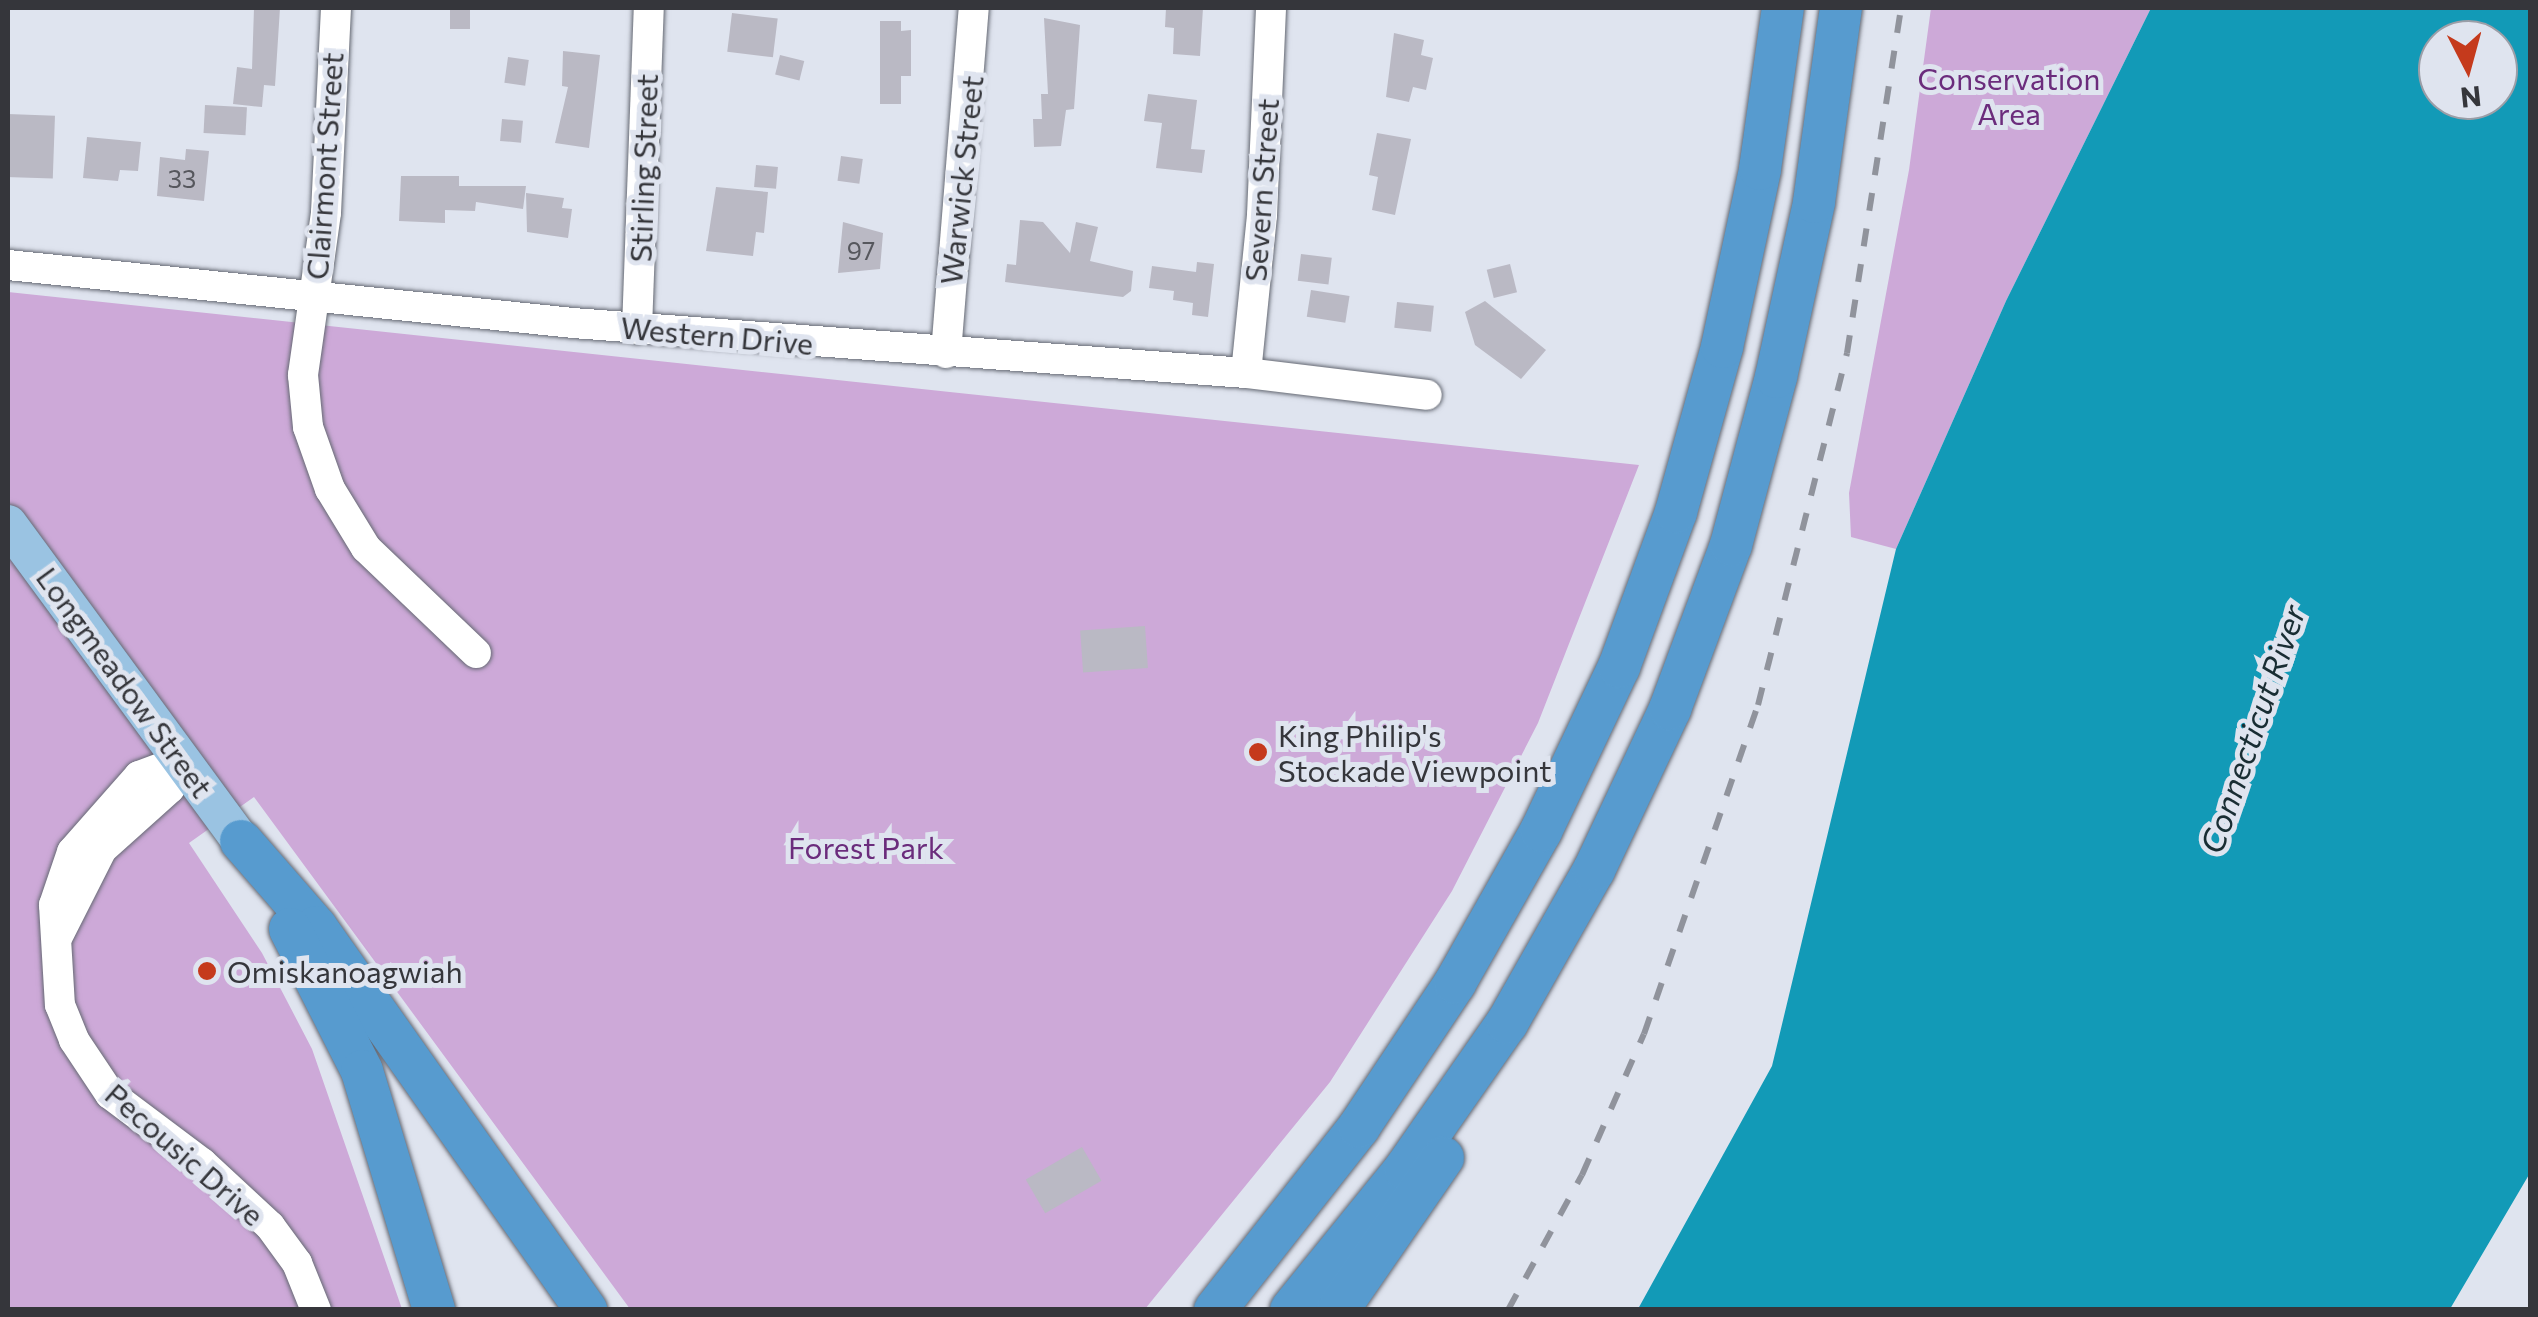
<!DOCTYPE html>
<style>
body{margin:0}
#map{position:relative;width:2538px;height:1317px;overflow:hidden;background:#dfe4ef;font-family:Commissioner,sans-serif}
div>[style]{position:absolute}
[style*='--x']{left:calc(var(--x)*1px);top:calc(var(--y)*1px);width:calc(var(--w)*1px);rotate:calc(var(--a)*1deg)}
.green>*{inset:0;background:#cda9d8}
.water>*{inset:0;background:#129ab7}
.building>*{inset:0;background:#bab9c4;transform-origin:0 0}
.roads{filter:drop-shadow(0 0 2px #656973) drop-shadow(0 0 2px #656973)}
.minor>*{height:30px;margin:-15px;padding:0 15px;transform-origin:15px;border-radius:15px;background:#fff}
.major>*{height:38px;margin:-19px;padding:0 19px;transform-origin:19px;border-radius:19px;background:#9ac3e2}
.highway>*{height:42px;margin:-21px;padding:0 21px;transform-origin:21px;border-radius:21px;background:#579bcf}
.rail>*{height:6px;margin-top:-3px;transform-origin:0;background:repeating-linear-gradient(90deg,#90939c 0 18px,transparent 0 36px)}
.dots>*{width:28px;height:28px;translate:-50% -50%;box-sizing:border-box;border:5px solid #dfe4ef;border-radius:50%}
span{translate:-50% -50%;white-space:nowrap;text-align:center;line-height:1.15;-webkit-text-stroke:10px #dfe4ef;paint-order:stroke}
.number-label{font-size:25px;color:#56575d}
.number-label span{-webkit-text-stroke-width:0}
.park-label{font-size:30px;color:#6b2c7c}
.street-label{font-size:30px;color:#35363b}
.poi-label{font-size:30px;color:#35363b}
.left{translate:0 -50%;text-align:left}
.water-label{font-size:32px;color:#192d33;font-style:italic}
.frame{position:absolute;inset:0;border:10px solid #35363b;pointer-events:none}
.north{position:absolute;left:2418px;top:20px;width:100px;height:100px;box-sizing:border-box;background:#dfe4ef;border:2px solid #9b9ea7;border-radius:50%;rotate:174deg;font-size:28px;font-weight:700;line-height:40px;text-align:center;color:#35363b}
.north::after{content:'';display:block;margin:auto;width:35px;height:45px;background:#c53a1c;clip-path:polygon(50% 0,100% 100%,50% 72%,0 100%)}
</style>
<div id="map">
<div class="green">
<i style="clip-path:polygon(1931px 8px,2151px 8px,2006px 301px,1896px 549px,1851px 537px,1849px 493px,1909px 170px)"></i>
<i style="clip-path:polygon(8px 292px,1639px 465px,1538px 723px,1452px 891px,1330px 1082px,1145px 1309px,630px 1309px,254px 797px,189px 843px,262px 953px,312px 1049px,402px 1309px,8px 1310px)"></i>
</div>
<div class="water">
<i style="clip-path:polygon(evenodd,2151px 8px,2530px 8px,2530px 1173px,2450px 1309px,1638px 1309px,1772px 1066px,1896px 549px,2006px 301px,2151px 8px,2438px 40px,2498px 40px,2498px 100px,2438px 100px,2438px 40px)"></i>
</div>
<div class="building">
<i style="clip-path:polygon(254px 8px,280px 8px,275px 86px,264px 85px,262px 107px,233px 104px,237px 67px,252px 69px)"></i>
<i style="left:450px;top:8px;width:20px;height:21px"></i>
<i style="clip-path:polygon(1166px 8px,1203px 8px,1200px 56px,1173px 54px,1174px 28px,1165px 27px)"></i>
<i style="left:732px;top:13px;width:46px;height:39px;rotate:7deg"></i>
<i style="clip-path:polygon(1044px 18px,1080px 25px,1074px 109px,1066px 110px,1061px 146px,1034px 147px,1033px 119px,1042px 119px,1041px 94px,1048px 94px)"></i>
<i style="clip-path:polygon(880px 21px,901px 21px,901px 31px,911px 30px,911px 76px,901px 76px,901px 104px,880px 104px)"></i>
<i style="clip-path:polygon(1394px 33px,1424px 40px,1421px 55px,1433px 58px,1426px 90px,1413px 87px,1409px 102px,1386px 97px)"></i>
<i style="clip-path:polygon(563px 51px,600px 55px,589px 148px,555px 143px,568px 87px,562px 86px)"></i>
<i style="left:780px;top:55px;width:25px;height:20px;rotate:14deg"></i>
<i style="left:508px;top:57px;width:21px;height:26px;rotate:8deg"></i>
<i style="clip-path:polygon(1148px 94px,1197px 100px,1191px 149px,1205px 150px,1202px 173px,1156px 168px,1162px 123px,1144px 121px)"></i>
<i style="left:205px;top:105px;width:42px;height:28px;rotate:3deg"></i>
<i style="left:8px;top:114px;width:47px;height:63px;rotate:2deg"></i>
<i style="left:502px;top:119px;width:21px;height:22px;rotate:5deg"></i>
<i style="clip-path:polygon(1377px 133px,1411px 139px,1395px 215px,1372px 210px,1378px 177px,1369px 175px)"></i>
<i style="clip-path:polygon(87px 137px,141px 142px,138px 171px,120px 170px,118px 181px,83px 178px)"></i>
<i style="clip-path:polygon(186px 149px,209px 151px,204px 201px,157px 196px,160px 157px,185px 160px)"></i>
<i style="left:841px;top:156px;width:22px;height:25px;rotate:8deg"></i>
<i style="left:756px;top:165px;width:22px;height:22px;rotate:5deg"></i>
<i style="clip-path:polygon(401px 176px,459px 176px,459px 186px,526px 186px,523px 209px,476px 202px,475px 211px,445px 210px,445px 223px,399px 221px)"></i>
<i style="clip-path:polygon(716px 187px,768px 192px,764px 233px,756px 232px,753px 256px,706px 251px)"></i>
<i style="clip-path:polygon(526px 193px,564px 198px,562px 208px,572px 209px,568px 238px,527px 232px)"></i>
<i style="clip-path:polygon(1020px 220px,1043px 222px,1070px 253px,1076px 222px,1098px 227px,1090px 261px,1133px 271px,1131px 291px,1123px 297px,1005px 282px,1007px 264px,1016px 265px)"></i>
<i style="clip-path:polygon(843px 222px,883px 233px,880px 269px,838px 273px)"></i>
<i style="left:1301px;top:254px;width:31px;height:27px;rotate:7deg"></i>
<i style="clip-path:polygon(1197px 262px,1214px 264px,1208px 317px,1192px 315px,1193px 303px,1173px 300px,1174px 291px,1149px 288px,1152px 266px,1196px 272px)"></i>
<i style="left:1510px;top:264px;width:29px;height:24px;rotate:76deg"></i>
<i style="left:1311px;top:290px;width:39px;height:27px;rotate:9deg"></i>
<i style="clip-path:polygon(1485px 301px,1546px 350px,1521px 379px,1475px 345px,1465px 312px)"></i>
<i style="left:1397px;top:302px;width:37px;height:26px;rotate:6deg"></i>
<i style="left:1145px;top:626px;width:42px;height:65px;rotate:86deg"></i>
<i style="left:1082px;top:1147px;width:39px;height:65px;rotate:60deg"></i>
</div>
<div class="roads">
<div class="minor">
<i style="--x:336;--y:8;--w:205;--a:92.8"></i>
<i style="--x:326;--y:213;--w:164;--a:98.1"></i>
<i style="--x:303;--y:375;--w:52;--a:84.5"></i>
<i style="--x:308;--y:427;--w:66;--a:70.5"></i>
<i style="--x:330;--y:489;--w:69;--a:58.6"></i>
<i style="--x:366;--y:548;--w:152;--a:43.7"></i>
<i style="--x:8;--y:265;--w:568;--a:5.86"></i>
<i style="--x:573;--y:323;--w:675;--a:4.25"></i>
<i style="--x:1246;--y:373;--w:182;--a:6.9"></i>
<i style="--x:637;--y:329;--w:321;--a:-87.9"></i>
<i style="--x:946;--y:353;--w:346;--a:-85.4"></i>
<i style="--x:1246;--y:373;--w:159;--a:-84.2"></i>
<i style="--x:1262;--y:215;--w:207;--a:-87.5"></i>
<i style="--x:58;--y:936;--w:97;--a:-63.2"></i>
<i style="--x:102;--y:849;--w:91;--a:-41.9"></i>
<i style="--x:170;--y:788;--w:30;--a:-67"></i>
<i style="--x:182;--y:760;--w:46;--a:159.6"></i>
<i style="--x:139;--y:776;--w:101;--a:131.4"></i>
<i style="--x:72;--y:852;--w:56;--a:108.8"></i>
<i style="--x:54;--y:905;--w:100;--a:86.6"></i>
<i style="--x:60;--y:1005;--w:38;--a:68"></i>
<i style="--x:74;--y:1040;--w:65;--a:56.3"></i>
<i style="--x:110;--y:1094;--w:115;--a:36.9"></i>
<i style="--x:202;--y:1163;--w:93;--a:42.8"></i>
<i style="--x:270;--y:1226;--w:46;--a:53.9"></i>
<i style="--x:297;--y:1263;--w:51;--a:68"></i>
</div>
<div class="major">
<i style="--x:8;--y:524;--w:393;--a:53.7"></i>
</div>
<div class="highway">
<i style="--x:241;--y:841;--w:114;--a:48.9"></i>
<i style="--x:316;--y:927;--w:469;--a:54.8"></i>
<i style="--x:290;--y:929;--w:159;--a:63.1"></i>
<i style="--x:362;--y:1071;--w:250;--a:73.2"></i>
<i style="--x:1215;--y:1310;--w:233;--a:-51.8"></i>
<i style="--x:1359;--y:1127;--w:173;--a:-56.3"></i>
<i style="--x:1455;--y:983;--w:175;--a:-60.5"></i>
<i style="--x:1541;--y:831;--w:182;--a:-64.6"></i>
<i style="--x:1619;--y:667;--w:165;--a:-69.8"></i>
<i style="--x:1676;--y:512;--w:171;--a:-74.4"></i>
<i style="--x:1722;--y:347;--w:182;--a:-77.9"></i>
<i style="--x:1760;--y:169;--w:163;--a:-81.9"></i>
<i style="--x:1291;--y:1310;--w:181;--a:-51"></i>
<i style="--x:1405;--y:1169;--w:178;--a:-55.1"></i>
<i style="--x:1507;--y:1023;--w:176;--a:-60.4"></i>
<i style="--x:1594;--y:870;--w:178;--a:-64.7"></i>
<i style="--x:1670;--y:709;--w:175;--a:-69.6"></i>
<i style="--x:1731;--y:545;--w:174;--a:-75"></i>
<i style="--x:1776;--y:377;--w:179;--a:-77.7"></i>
<i style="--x:1814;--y:202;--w:196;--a:-82.1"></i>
<i style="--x:1338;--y:1310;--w:185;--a:-55.4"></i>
</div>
</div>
<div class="rail">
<i style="--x:1508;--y:1310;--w:154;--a:-61.3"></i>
<i style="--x:1582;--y:1175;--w:154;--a:-66.3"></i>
<i style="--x:1644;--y:1034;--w:348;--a:-70.9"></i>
<i style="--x:1758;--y:705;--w:363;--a:-75.8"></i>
<i style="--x:1847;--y:353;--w:349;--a:-81.1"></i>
</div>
<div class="dots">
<i style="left:1258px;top:752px;background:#c53a1c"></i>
<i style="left:207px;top:971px;background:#c53a1c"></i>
</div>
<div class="number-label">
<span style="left:182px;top:178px">33</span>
<span style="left:861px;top:250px">97</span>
</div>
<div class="park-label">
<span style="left:2009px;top:95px">Conservation<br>Area</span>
<span style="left:866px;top:847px">Forest Park</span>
</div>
<div class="street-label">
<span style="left:324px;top:166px;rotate:-86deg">Clairmont Street</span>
<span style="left:643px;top:168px;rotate:-88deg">Stirling Street</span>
<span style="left:961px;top:180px;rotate:-84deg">Warwick Street</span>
<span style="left:1261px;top:190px;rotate:-86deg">Severn Street</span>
<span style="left:717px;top:335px;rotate:5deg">Western Drive</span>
<span style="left:125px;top:682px;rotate:54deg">Longmeadow Street</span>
<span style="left:185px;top:1154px;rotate:41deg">Pecousic Drive</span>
</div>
<div class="poi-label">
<span class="left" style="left:1278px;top:752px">King Philip's<br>Stockade Viewpoint</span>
<span class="left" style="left:227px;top:971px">Omiskanoagwiah</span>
</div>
<div class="water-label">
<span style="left:2252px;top:729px;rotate:-71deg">Connecticut River</span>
</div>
<div class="frame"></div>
<div class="north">N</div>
</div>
